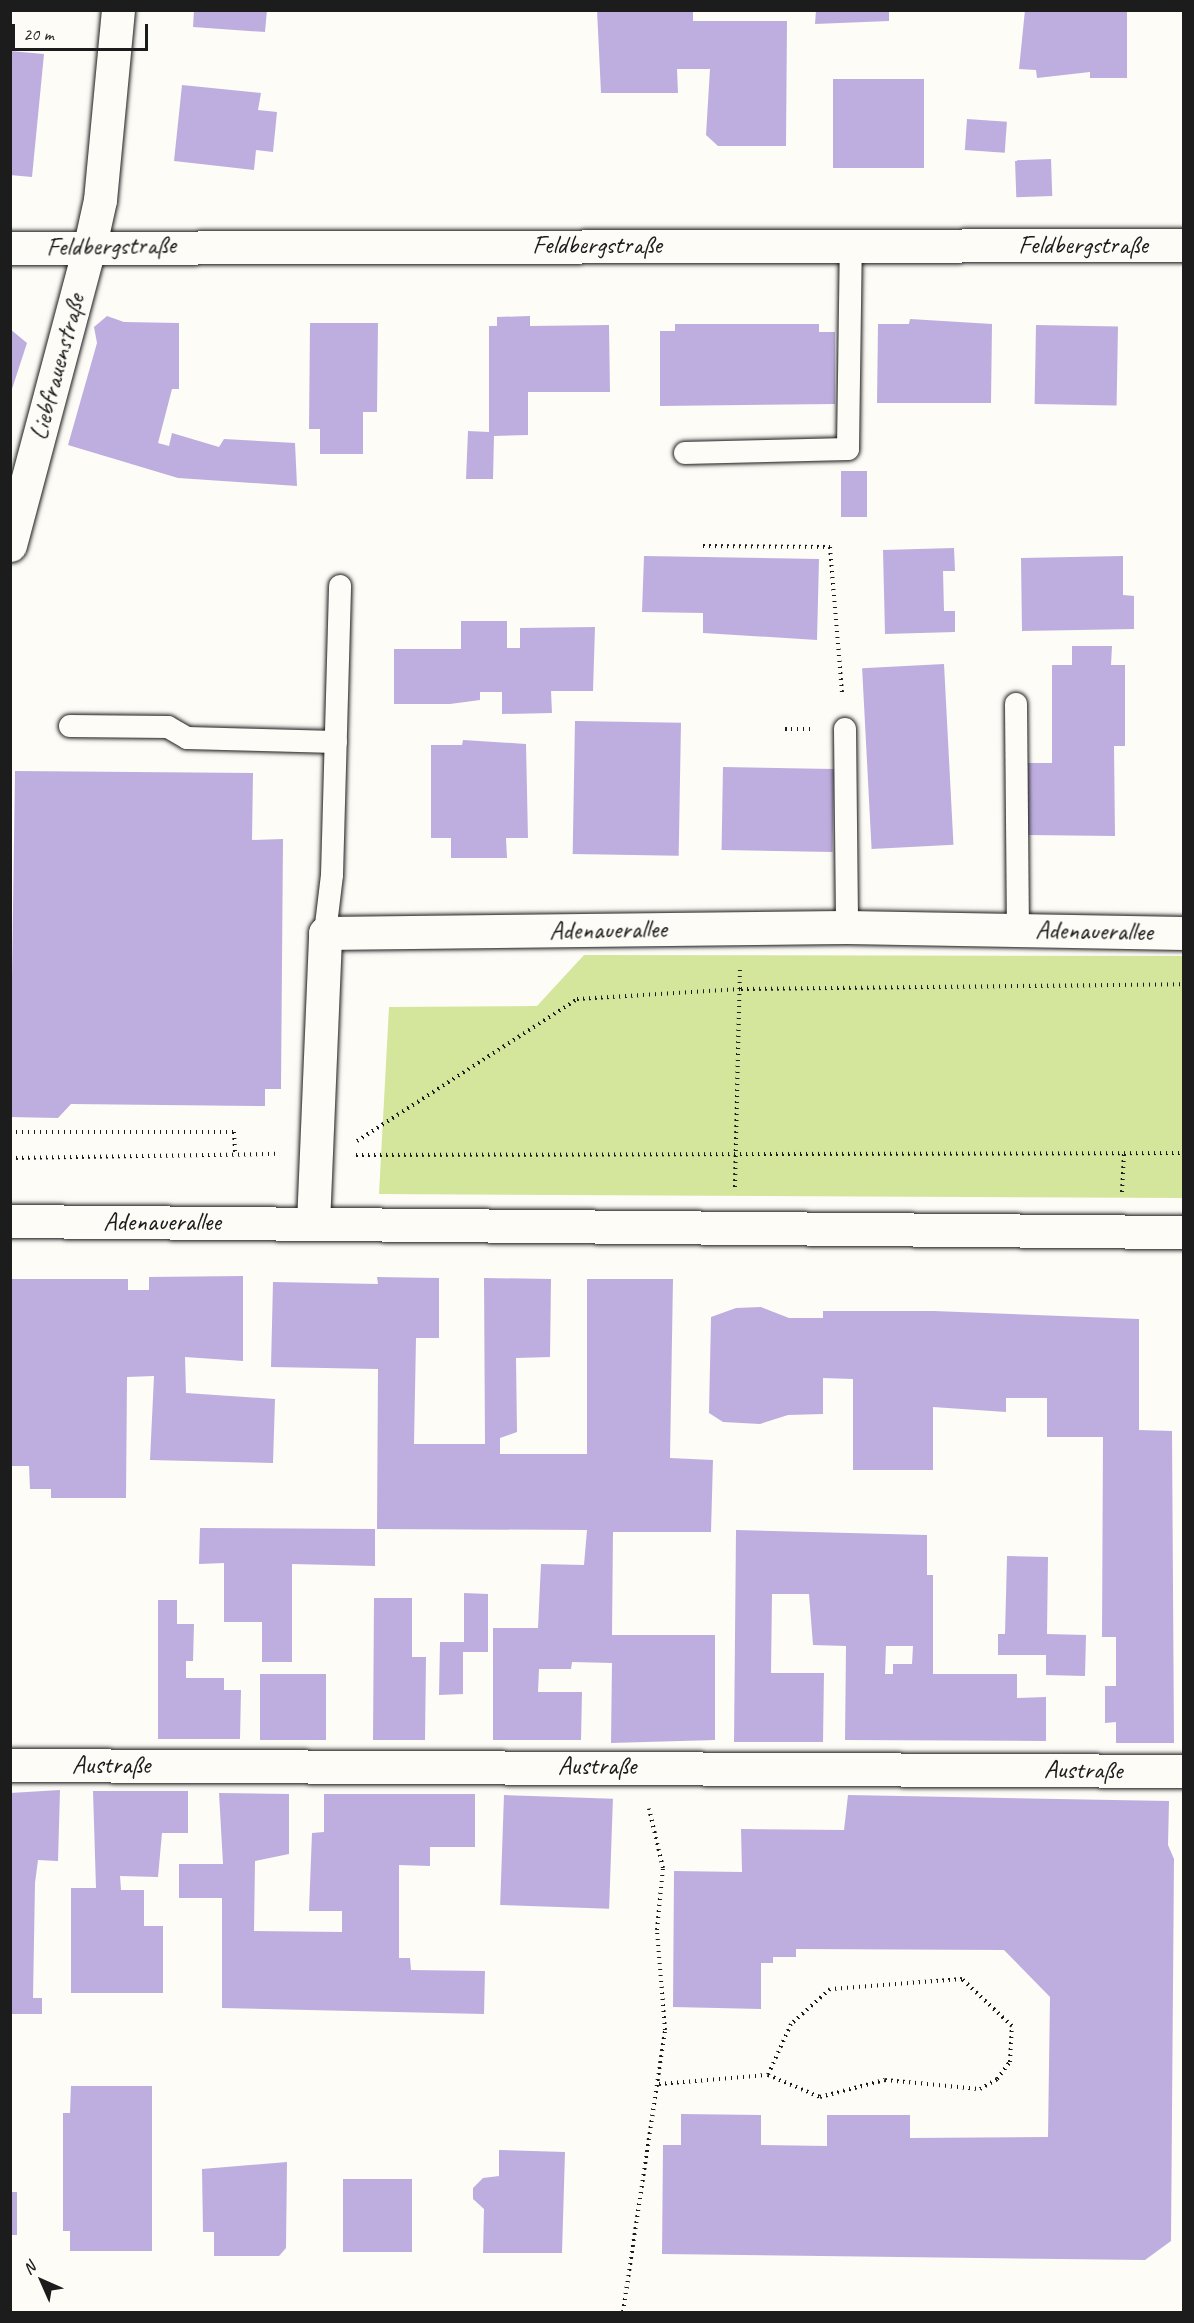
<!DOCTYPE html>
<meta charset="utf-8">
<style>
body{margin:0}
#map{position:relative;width:1194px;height:2323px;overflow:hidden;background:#fdfcf7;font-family:Caveat,sans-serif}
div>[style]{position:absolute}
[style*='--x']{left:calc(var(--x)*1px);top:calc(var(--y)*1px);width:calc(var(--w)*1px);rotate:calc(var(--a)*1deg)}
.green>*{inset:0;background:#d3e69b}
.building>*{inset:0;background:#beaedf;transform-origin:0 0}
.path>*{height:4px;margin-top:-2px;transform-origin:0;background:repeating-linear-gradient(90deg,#1c1c1c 0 1.5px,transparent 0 6px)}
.roads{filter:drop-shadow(0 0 2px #1c1c1c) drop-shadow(0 0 2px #1c1c1c)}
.lane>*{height:22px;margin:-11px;padding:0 11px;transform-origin:11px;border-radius:11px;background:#fdfcf7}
.street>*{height:33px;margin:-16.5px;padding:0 16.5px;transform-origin:16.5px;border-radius:16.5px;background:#fdfcf7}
.secondary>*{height:33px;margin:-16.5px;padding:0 16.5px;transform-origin:16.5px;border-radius:16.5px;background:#fdfcf7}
span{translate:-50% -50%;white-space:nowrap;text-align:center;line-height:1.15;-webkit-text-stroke:6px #fdfcf7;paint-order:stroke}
.street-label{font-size:26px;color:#1c1c1c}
.frame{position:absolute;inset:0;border:12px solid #1c1c1c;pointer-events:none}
.north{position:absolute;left:12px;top:2251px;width:60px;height:60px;-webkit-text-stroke:4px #fdfcf7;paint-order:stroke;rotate:315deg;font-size:16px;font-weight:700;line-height:24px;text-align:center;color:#1c1c1c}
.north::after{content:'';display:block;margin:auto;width:21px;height:27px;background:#1c1c1c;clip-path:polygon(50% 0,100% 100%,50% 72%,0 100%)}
.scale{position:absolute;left:12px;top:24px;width:136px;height:27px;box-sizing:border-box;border:3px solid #1c1c1c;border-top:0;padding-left:8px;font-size:18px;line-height:21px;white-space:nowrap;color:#1c1c1c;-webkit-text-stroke:4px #fdfcf7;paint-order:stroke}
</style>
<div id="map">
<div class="green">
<i style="clip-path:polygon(584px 955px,1183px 956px,1183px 1198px,379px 1194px,389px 1007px,537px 1006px)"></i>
</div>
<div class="building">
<i style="clip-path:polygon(194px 10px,267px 10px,265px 32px,193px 27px)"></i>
<i style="clip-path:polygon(597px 10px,693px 10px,693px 21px,787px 21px,786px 146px,718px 146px,706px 135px,710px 69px,677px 69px,678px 93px,601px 93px)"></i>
<i style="clip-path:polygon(816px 10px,889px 10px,889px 21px,815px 24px)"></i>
<i style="clip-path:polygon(1025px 10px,1127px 10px,1127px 78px,1090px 78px,1090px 72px,1037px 78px,1036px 70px,1019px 69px)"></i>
<i style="clip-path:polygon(10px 51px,44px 54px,32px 177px,10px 175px)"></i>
<i style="left:833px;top:79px;width:91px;height:89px"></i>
<i style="clip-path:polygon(182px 85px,261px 93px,258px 110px,277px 112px,273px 152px,256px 150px,254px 170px,174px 161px)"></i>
<i style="left:967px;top:119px;width:40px;height:31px;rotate:4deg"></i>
<i style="left:1051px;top:159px;width:37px;height:36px;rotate:88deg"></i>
<i style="clip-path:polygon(107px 316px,124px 322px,179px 323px,179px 389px,172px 389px,158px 443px,169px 446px,172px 433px,219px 447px,224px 439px,295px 443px,297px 486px,178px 478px,68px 445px,97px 343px,94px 327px)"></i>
<i style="clip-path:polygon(530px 316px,530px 326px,609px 325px,610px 392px,528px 392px,528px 435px,494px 436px,493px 479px,466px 479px,468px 431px,489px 432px,489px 326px,497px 326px,497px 317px)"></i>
<i style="clip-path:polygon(910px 319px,992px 324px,991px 403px,877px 403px,878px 324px,909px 324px)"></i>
<i style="clip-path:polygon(310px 323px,378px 323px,377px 412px,363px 412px,363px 454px,320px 454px,320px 429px,309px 429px)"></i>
<i style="clip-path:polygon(675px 324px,819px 324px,819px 332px,835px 332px,835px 404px,660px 406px,660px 331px,675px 331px)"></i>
<i style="left:1036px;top:325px;width:82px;height:79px;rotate:1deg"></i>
<i style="clip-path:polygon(10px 329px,27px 343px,11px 392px,10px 392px)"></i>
<i style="left:841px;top:471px;width:26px;height:46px"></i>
<i style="clip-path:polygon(954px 548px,955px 571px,943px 571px,944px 611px,955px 611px,955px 632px,885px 634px,883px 550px)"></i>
<i style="clip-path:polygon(644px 556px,819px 559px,817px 640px,703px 633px,703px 613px,642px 612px)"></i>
<i style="clip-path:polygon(1123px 556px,1123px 595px,1134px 596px,1134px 629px,1022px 631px,1021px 558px)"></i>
<i style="clip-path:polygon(461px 621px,507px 621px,507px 648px,520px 648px,520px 628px,595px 627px,593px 691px,551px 691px,552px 713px,502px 714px,502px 692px,480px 692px,480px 700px,450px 704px,394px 704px,394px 649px,461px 649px)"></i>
<i style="clip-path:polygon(1072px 646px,1112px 646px,1111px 665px,1125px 665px,1125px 746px,1114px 746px,1115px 836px,1028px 835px,1028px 763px,1052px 763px,1052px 665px,1072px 665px)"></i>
<i style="left:944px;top:664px;width:181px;height:82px;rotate:87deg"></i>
<i style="left:575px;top:721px;width:106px;height:133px;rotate:1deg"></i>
<i style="clip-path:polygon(463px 740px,526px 744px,528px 838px,506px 838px,507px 858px,451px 858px,451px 838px,431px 838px,431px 745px,462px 745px)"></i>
<i style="left:723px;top:767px;width:111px;height:83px;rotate:1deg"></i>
<i style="clip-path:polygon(15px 771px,253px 773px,252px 840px,283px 839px,281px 1089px,265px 1089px,265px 1106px,71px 1104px,58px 1118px,10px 1117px)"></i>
<i style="clip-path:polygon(243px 1276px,243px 1361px,185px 1357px,186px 1393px,275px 1399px,273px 1463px,150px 1460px,154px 1376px,127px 1377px,126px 1498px,51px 1498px,51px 1489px,30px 1489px,29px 1466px,10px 1466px,10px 1279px,128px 1279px,128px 1290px,149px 1290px,149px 1277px)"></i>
<i style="clip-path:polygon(377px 1277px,439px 1278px,439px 1338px,416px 1338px,414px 1444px,485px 1444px,484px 1278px,551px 1279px,550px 1357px,516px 1358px,517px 1432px,500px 1438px,500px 1454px,587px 1454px,587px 1279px,673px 1279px,670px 1458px,713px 1460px,711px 1532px,613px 1532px,612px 1635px,715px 1635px,715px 1740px,611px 1743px,612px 1663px,572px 1662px,571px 1669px,539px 1669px,538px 1692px,582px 1692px,581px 1740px,493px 1740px,493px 1628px,538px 1628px,541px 1564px,584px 1565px,587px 1530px,377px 1529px,378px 1369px,271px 1367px,273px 1282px,378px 1284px)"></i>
<i style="clip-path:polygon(761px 1307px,789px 1318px,823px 1318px,823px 1311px,934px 1311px,1139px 1319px,1139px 1430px,1172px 1431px,1174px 1743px,1116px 1743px,1116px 1722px,1105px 1723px,1105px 1686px,1116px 1686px,1116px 1637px,1102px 1637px,1103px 1437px,1047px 1437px,1047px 1398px,1006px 1398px,1006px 1412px,933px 1407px,933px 1470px,853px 1470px,853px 1379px,823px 1378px,823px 1414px,788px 1415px,760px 1424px,723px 1422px,709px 1413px,711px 1317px,736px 1308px)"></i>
<i style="clip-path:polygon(200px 1528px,375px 1529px,375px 1566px,292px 1564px,292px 1662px,262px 1662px,262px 1622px,224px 1622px,224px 1563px,199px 1564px)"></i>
<i style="clip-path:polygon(evenodd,736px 1530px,927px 1535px,927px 1575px,933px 1575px,933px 1674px,1017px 1674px,1017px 1698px,1046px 1697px,1046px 1741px,845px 1740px,846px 1646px,813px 1645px,809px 1594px,772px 1594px,771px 1673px,824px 1673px,823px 1742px,734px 1742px,736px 1530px,886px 1646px,913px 1646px,912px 1664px,893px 1664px,893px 1674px,885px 1674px,886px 1646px)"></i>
<i style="clip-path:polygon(1007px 1556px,1048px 1557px,1047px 1634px,1086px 1635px,1085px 1676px,1046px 1675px,1046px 1655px,998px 1655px,998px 1634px,1005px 1634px)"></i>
<i style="clip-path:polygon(464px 1593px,488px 1594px,488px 1652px,463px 1652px,463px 1694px,439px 1695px,440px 1642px,464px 1642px)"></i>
<i style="clip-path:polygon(374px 1598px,412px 1598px,412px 1657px,426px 1657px,425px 1740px,373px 1740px)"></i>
<i style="clip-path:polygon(158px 1600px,177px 1600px,177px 1624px,194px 1624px,193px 1661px,186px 1661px,186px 1678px,224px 1678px,224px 1690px,241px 1690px,240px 1739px,158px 1739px)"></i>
<i style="left:326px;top:1674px;width:66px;height:66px;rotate:90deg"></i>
<i style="clip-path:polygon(60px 1790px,58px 1861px,38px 1860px,35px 1883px,33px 1998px,42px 1998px,42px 2014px,10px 2014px,10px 1793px)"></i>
<i style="clip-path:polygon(93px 1791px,188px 1791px,188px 1833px,162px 1833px,158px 1877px,120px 1876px,121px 1890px,144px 1890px,144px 1926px,163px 1926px,163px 1993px,71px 1993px,71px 1888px,96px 1888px)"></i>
<i style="clip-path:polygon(219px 1793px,289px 1794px,289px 1854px,255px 1861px,254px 1931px,342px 1932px,342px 1911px,309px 1911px,312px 1833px,324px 1832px,324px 1794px,475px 1794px,475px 1847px,430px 1847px,430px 1866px,399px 1865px,399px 1958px,410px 1958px,411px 1970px,485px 1971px,484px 2014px,222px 2008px,222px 1898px,179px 1898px,179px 1864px,223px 1864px)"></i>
<i style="left:504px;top:1795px;width:109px;height:110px;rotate:2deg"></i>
<i style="clip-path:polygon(848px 1795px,1169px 1801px,1168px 1845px,1174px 1859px,1171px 2241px,1145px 2260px,662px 2254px,663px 2145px,681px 2145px,681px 2114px,761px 2115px,761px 2145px,827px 2146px,827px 2115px,910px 2115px,910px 2138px,1048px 2137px,1050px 1997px,1004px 1950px,796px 1949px,796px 1957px,773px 1957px,773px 1963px,761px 1963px,761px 2009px,673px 2007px,674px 1871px,742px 1872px,741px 1829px,844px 1830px)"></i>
<i style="clip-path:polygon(71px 2086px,152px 2086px,152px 2251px,70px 2251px,70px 2231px,63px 2231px,63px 2113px,70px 2113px)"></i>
<i style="clip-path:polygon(499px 2150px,565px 2152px,562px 2253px,483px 2253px,484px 2209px,473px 2199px,473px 2188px,483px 2178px,499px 2176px)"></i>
<i style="clip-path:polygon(287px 2162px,286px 2248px,279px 2256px,214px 2256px,214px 2232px,203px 2232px,202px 2169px)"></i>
<i style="left:412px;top:2179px;width:73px;height:69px;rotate:90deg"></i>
<i style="left:10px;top:2192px;width:7px;height:43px"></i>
</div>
<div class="path">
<i style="--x:703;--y:546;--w:127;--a:0.5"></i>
<i style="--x:830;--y:547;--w:147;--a:85.3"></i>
<i style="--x:785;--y:729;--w:27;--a:0"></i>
<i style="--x:10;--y:1132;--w:224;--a:0"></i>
<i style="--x:234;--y:1132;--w:20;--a:87"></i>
<i style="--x:357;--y:1141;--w:262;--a:-32.8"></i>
<i style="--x:577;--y:999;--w:164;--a:-3.5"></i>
<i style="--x:741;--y:989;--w:443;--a:-0.6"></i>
<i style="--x:356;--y:1155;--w:828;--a:-0.14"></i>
<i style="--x:10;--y:1158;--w:267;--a:-0.9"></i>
<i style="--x:735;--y:1187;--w:217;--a:-88.7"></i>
<i style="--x:1122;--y:1192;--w:39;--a:-87"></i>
<i style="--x:659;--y:2084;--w:109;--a:-4.7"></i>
<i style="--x:768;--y:2075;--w:56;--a:22.9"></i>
<i style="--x:820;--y:2097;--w:67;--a:-14.7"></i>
<i style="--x:885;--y:2080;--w:95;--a:5.4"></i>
<i style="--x:980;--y:2089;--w:20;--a:-30"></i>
<i style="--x:997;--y:2079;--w:21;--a:-53"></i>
<i style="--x:1010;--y:2062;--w:36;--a:-87"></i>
<i style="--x:1012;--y:2026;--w:69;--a:-136.8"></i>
<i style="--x:962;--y:1979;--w:132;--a:175.7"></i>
<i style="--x:830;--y:1989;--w:52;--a:138.1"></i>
<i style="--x:791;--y:2024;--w:56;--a:114.3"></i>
<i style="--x:623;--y:2312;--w:285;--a:-81.5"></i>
<i style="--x:665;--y:2030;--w:100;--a:-94.6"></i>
<i style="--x:657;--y:1930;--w:62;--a:-84.5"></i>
<i style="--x:663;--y:1868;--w:61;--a:-103.3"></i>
</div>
<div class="roads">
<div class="lane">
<i style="--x:685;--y:453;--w:163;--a:-1.4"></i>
<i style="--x:848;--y:449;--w:204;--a:-89.2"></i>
<i style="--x:1016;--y:704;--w:226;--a:89.5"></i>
<i style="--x:70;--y:726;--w:98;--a:0.6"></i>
<i style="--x:168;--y:727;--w:22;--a:30"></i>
<i style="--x:187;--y:738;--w:149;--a:1.5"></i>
<i style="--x:845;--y:729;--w:198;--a:89.4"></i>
<i style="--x:325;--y:933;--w:58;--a:-83.1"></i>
<i style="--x:332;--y:875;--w:289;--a:-88.4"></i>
</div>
<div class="street">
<i style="--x:90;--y:245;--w:46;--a:-77.5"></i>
<i style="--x:100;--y:200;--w:191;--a:-84.6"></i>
<i style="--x:313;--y:1224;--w:291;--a:-87.6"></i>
<i style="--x:325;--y:933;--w:522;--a:-0.66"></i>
<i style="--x:847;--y:927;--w:337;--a:1"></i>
<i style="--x:10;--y:1765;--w:1174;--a:0.29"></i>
</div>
<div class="secondary">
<i style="--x:10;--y:248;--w:1174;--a:-0.15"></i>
<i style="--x:10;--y:545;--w:310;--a:-75.1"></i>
<i style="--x:10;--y:1221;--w:1174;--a:0.54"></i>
</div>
</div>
<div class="street-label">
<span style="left:597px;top:245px">Feldbergstraße</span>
<span style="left:1083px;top:245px">Feldbergstraße</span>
<span style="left:111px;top:246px;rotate:-1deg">Feldbergstraße</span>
<span style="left:57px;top:367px;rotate:-75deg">Liebfrauenstraße</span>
<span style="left:608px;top:930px;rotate:-1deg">Adenauerallee</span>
<span style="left:1094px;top:931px;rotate:1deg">Adenauerallee</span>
<span style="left:162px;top:1222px">Adenauerallee</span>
<span style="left:111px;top:1765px">Austraße</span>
<span style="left:597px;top:1766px">Austraße</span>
<span style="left:1083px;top:1770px;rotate:1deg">Austraße</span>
</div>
<div class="frame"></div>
<div class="north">N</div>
<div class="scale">20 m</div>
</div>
